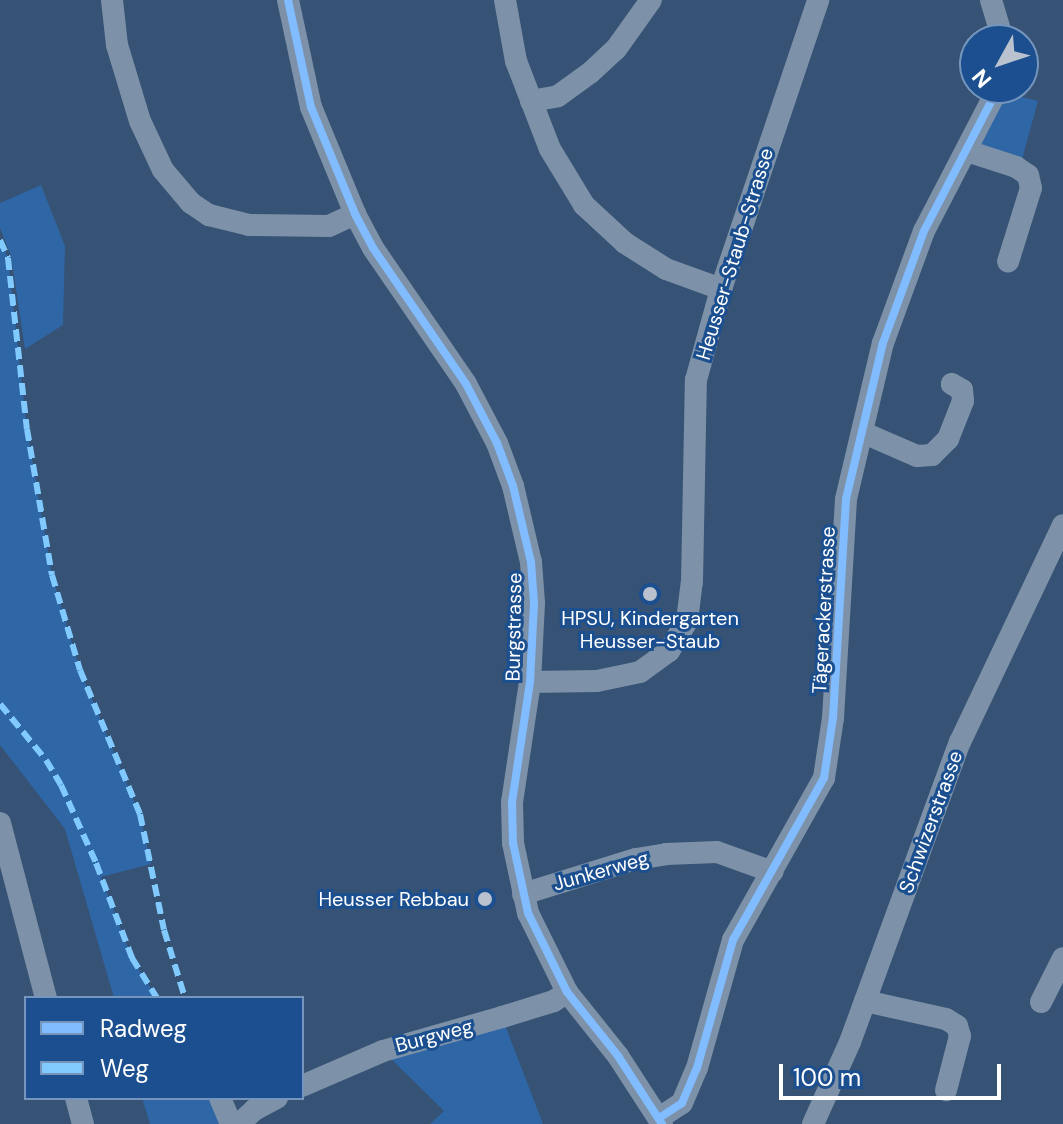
<!DOCTYPE html>
<meta charset="utf-8">
<style>
body{margin:0}
#map{position:relative;width:1063px;height:1124px;overflow:hidden;background:#365274;font-family:"DM Sans",sans-serif}
div>[style]{position:absolute}
[style*='--x']{left:calc(var(--x)*1px);top:calc(var(--y)*1px);width:calc(var(--w)*1px);rotate:calc(var(--a)*1deg)}
.green>*{inset:0;background:#2f66a5}
.minor>*{height:22px;margin:-11px;padding:0 11px;transform-origin:11px;border-radius:11px;background:#7d92a8}
.quiet>*{height:6px;margin-top:-3px;transform-origin:0;background:repeating-linear-gradient(90deg,#80caff 0 12px,transparent 0 18px)}
.cycleway>*{height:8px;margin:-4px;padding:0 4px;transform-origin:4px;border-radius:4px;background:#80bcff}
.dots>*{width:22px;height:22px;translate:-50% -50%;box-sizing:border-box;border:4px solid #1b4f8f;border-radius:50%}
span{translate:-50% -50%;white-space:nowrap;text-align:center;line-height:1.15;-webkit-text-stroke:6px #1b4f8f;paint-order:stroke}
.street-label{font-size:20px;color:#fff}
.poi-label{font-size:20px;color:#fff}
.right{translate:-100% -50%;text-align:right}
.legend{position:absolute;left:24px;top:996px;width:280px;height:104px;box-sizing:border-box;background:#1b4f8f;border:2px solid #7695bc;margin:0;padding:10px 14px;list-style:none;font-size:24px;color:#fff}
.legend li{display:flex;align-items:center;gap:16px;height:40px}
.legend b{width:40px;border:2px solid #7695bc}
.north{position:absolute;left:959px;top:24px;width:80px;height:80px;box-sizing:border-box;background:#1b4f8f;border:2px solid #7695bc;border-radius:50%;rotate:230deg;font-size:22px;font-weight:700;line-height:32px;text-align:center;color:#fff}
.north::after{content:'';display:block;margin:auto;width:28px;height:36px;background:#b9c2ce;clip-path:polygon(50% 0,100% 100%,50% 72%,0 100%)}
.scale{position:absolute;left:779px;top:1064px;width:222px;height:36px;box-sizing:border-box;border:4px solid #fff;border-top:0;padding-left:10px;font-size:24px;line-height:28px;white-space:nowrap;color:#fff;-webkit-text-stroke:6px #1b4f8f;paint-order:stroke}
</style>
<div id="map">
<div class="green">
<i style="clip-path:polygon(1006px 93px,1038px 101px,1021px 163px,977px 150px)"></i>
<i style="clip-path:polygon(41px 185px,65px 246px,63px 325px,25px 349px,11px 256px,0 228px,0 203px)"></i>
<i style="clip-path:polygon(0 240px,8px 258px,27px 429px,52px 575px,80px 670px,140px 815px,151px 864px,101px 877px,132px 958px,157px 998px,114px 998px,65px 829px,0 745px)"></i>
<i style="clip-path:polygon(502px 1017px,543px 1124px,430px 1124px,444px 1111px,383px 1051px)"></i>
<i style="clip-path:polygon(142px 1098px,220px 1098px,231px 1124px,150px 1124px)"></i>
</div>
<div class="minor">
<i style="--x:112;--y:0;--w:45;--a:83.7"></i>
<i style="--x:117;--y:45;--w:79;--a:73.2"></i>
<i style="--x:140;--y:121;--w:54;--a:64.9"></i>
<i style="--x:163;--y:170;--w:43;--a:49.7"></i>
<i style="--x:191;--y:203;--w:22;--a:34"></i>
<i style="--x:209;--y:215;--w:41;--a:14"></i>
<i style="--x:249;--y:225;--w:80;--a:0.7"></i>
<i style="--x:329;--y:226;--w:29;--a:-25"></i>
<i style="--x:288;--y:0;--w:109;--a:77.9"></i>
<i style="--x:311;--y:107;--w:116;--a:67.6"></i>
<i style="--x:355;--y:214;--w:38;--a:62"></i>
<i style="--x:373;--y:248;--w:165;--a:55.6"></i>
<i style="--x:466;--y:384;--w:67;--a:62.3"></i>
<i style="--x:497;--y:443;--w:46;--a:69.6"></i>
<i style="--x:513;--y:486;--w:78;--a:76.7"></i>
<i style="--x:531;--y:562;--w:41;--a:85.8"></i>
<i style="--x:534;--y:603;--w:79;--a:92.9"></i>
<i style="--x:530;--y:682;--w:121;--a:98.5"></i>
<i style="--x:512;--y:802;--w:41;--a:88.6"></i>
<i style="--x:513;--y:843;--w:72;--a:77.9"></i>
<i style="--x:528;--y:913;--w:88;--a:63.7"></i>
<i style="--x:567;--y:992;--w:82;--a:51.4"></i>
<i style="--x:618;--y:1056;--w:81;--a:57.1"></i>
<i style="--x:505;--y:0;--w:62;--a:79.8"></i>
<i style="--x:516;--y:61;--w:94;--a:68.9"></i>
<i style="--x:550;--y:149;--w:66;--a:58.7"></i>
<i style="--x:584;--y:205;--w:56;--a:42.8"></i>
<i style="--x:625;--y:243;--w:49;--a:32.4"></i>
<i style="--x:666;--y:269;--w:59;--a:20"></i>
<i style="--x:991;--y:0;--w:42;--a:73.3"></i>
<i style="--x:531;--y:101;--w:27;--a:-10"></i>
<i style="--x:558;--y:96;--w:39;--a:-36"></i>
<i style="--x:590;--y:73;--w:35;--a:-43"></i>
<i style="--x:616;--y:49;--w:60;--a:-54.5"></i>
<i style="--x:967;--y:151;--w:52;--a:18.1"></i>
<i style="--x:1016;--y:167;--w:14;--a:34"></i>
<i style="--x:1028;--y:175;--w:13;--a:77"></i>
<i style="--x:1031;--y:188;--w:77;--a:107.3"></i>
<i style="--x:864;--y:433;--w:58;--a:23.5"></i>
<i style="--x:917;--y:456;--w:15;--a:-4"></i>
<i style="--x:932;--y:455;--w:23;--a:-45"></i>
<i style="--x:948;--y:439;--w:41;--a:-68.5"></i>
<i style="--x:963;--y:401;--w:11;--a:-95"></i>
<i style="--x:962;--y:390;--w:12;--a:-149"></i>
<i style="--x:530;--y:682;--w:67;--a:-0.9"></i>
<i style="--x:597;--y:681;--w:44;--a:-11.8"></i>
<i style="--x:640;--y:672;--w:36;--a:-36"></i>
<i style="--x:669;--y:651;--w:35;--a:-59"></i>
<i style="--x:687;--y:621;--w:39;--a:-83"></i>
<i style="--x:692;--y:582;--w:202;--a:-88.9"></i>
<i style="--x:696;--y:380;--w:94;--a:-74.6"></i>
<i style="--x:721;--y:289;--w:305;--a:-71.4"></i>
<i style="--x:0;--y:823;--w:181;--a:75.3"></i>
<i style="--x:523;--y:894;--w:118;--a:-17.2"></i>
<i style="--x:636;--y:859;--w:30;--a:-9"></i>
<i style="--x:666;--y:854;--w:51;--a:-2.2"></i>
<i style="--x:717;--y:852;--w:59;--a:19.7"></i>
<i style="--x:865;--y:1001;--w:83;--a:12.5"></i>
<i style="--x:946;--y:1019;--w:13;--a:32"></i>
<i style="--x:957;--y:1026;--w:10;--a:73"></i>
<i style="--x:960;--y:1036;--w:56;--a:104.5"></i>
<i style="--x:1041;--y:1002;--w:49;--a:-63.4"></i>
<i style="--x:302;--y:1086;--w:88;--a:-23.4"></i>
<i style="--x:383;--y:1051;--w:124;--a:-15.9"></i>
<i style="--x:502;--y:1017;--w:54;--a:-17.1"></i>
<i style="--x:554;--y:1001;--w:16;--a:-35"></i>
<i style="--x:76;--y:1098;--w:27;--a:75"></i>
<i style="--x:220;--y:1098;--w:28;--a:67"></i>
<i style="--x:659;--y:1118;--w:27;--a:-33"></i>
<i style="--x:682;--y:1103;--w:38;--a:-67"></i>
<i style="--x:697;--y:1068;--w:133;--a:-74.3"></i>
<i style="--x:733;--y:940;--w:186;--a:-60.7"></i>
<i style="--x:824;--y:778;--w:61;--a:-81.5"></i>
<i style="--x:833;--y:718;--w:219;--a:-86.6"></i>
<i style="--x:846;--y:499;--w:160;--a:-76.7"></i>
<i style="--x:883;--y:343;--w:119;--a:-69.9"></i>
<i style="--x:924;--y:231;--w:161;--a:-62.6"></i>
<i style="--x:239;--y:1124;--w:21;--a:-43"></i>
<i style="--x:254;--y:1110;--w:26;--a:-28"></i>
<i style="--x:813;--y:1124;--w:90;--a:-65.7"></i>
<i style="--x:850;--y:1042;--w:320;--a:-69.9"></i>
<i style="--x:960;--y:742;--w:240;--a:-64.6"></i>
</div>
<div class="quiet">
<i style="--x:0;--y:240;--w:20;--a:66"></i>
<i style="--x:8;--y:258;--w:172;--a:83.7"></i>
<i style="--x:27;--y:429;--w:148;--a:80.3"></i>
<i style="--x:52;--y:575;--w:99;--a:73.6"></i>
<i style="--x:80;--y:670;--w:156;--a:67.4"></i>
<i style="--x:140;--y:814;--w:118;--a:78.3"></i>
<i style="--x:164;--y:930;--w:71;--a:72.8"></i>
<i style="--x:0;--y:704;--w:72;--a:50.6"></i>
<i style="--x:46;--y:760;--w:29;--a:59"></i>
<i style="--x:61;--y:785;--w:85;--a:65.8"></i>
<i style="--x:96;--y:863;--w:102;--a:69.2"></i>
<i style="--x:132;--y:958;--w:47;--a:58"></i>
</div>
<div class="cycleway">
<i style="--x:288;--y:0;--w:109;--a:77.9"></i>
<i style="--x:311;--y:107;--w:116;--a:67.6"></i>
<i style="--x:355;--y:214;--w:38;--a:62"></i>
<i style="--x:373;--y:248;--w:165;--a:55.6"></i>
<i style="--x:466;--y:384;--w:67;--a:62.3"></i>
<i style="--x:497;--y:443;--w:46;--a:69.6"></i>
<i style="--x:513;--y:486;--w:78;--a:76.7"></i>
<i style="--x:531;--y:562;--w:41;--a:85.8"></i>
<i style="--x:534;--y:603;--w:79;--a:92.9"></i>
<i style="--x:530;--y:682;--w:121;--a:98.5"></i>
<i style="--x:512;--y:802;--w:41;--a:88.6"></i>
<i style="--x:513;--y:843;--w:72;--a:77.9"></i>
<i style="--x:528;--y:913;--w:88;--a:63.7"></i>
<i style="--x:567;--y:992;--w:82;--a:51.4"></i>
<i style="--x:618;--y:1056;--w:81;--a:57.1"></i>
<i style="--x:659;--y:1118;--w:27;--a:-33"></i>
<i style="--x:682;--y:1103;--w:38;--a:-67"></i>
<i style="--x:697;--y:1068;--w:133;--a:-74.3"></i>
<i style="--x:733;--y:940;--w:186;--a:-60.7"></i>
<i style="--x:824;--y:778;--w:61;--a:-81.5"></i>
<i style="--x:833;--y:718;--w:219;--a:-86.6"></i>
<i style="--x:846;--y:499;--w:160;--a:-76.7"></i>
<i style="--x:883;--y:343;--w:119;--a:-69.9"></i>
<i style="--x:924;--y:231;--w:161;--a:-62.6"></i>
</div>
<div class="dots">
<i style="left:650px;top:594px;background:#b9c2ce"></i>
<i style="left:485px;top:899px;background:#b9c2ce"></i>
</div>
<div class="street-label">
<span style="left:735px;top:254px;rotate:-73deg">Heusser-Staub-Strasse</span>
<span style="left:824px;top:610px;rotate:-87deg">Tägerackerstrasse</span>
<span style="left:514px;top:627px;rotate:-89deg">Burgstrasse</span>
<span style="left:931px;top:822px;rotate:-70deg">Schwizerstrasse</span>
<span style="left:601px;top:871px;rotate:-16deg">Junkerweg</span>
<span style="left:434px;top:1036px;rotate:-15deg">Burgweg</span>
</div>
<div class="poi-label">
<span style="left:650px;top:630px">HPSU, Kindergarten<br>Heusser-Staub</span>
<span class="right" style="left:469px;top:899px">Heusser Rebbau</span>
</div>
<ul class="legend">
<li><b style="height:10px;background:#80bcff"></b>Radweg</li>
<li><b style="height:10px;background:#80caff"></b>Weg</li>
</ul>
<div class="north">N</div>
<div class="scale">100 m</div>
</div>
